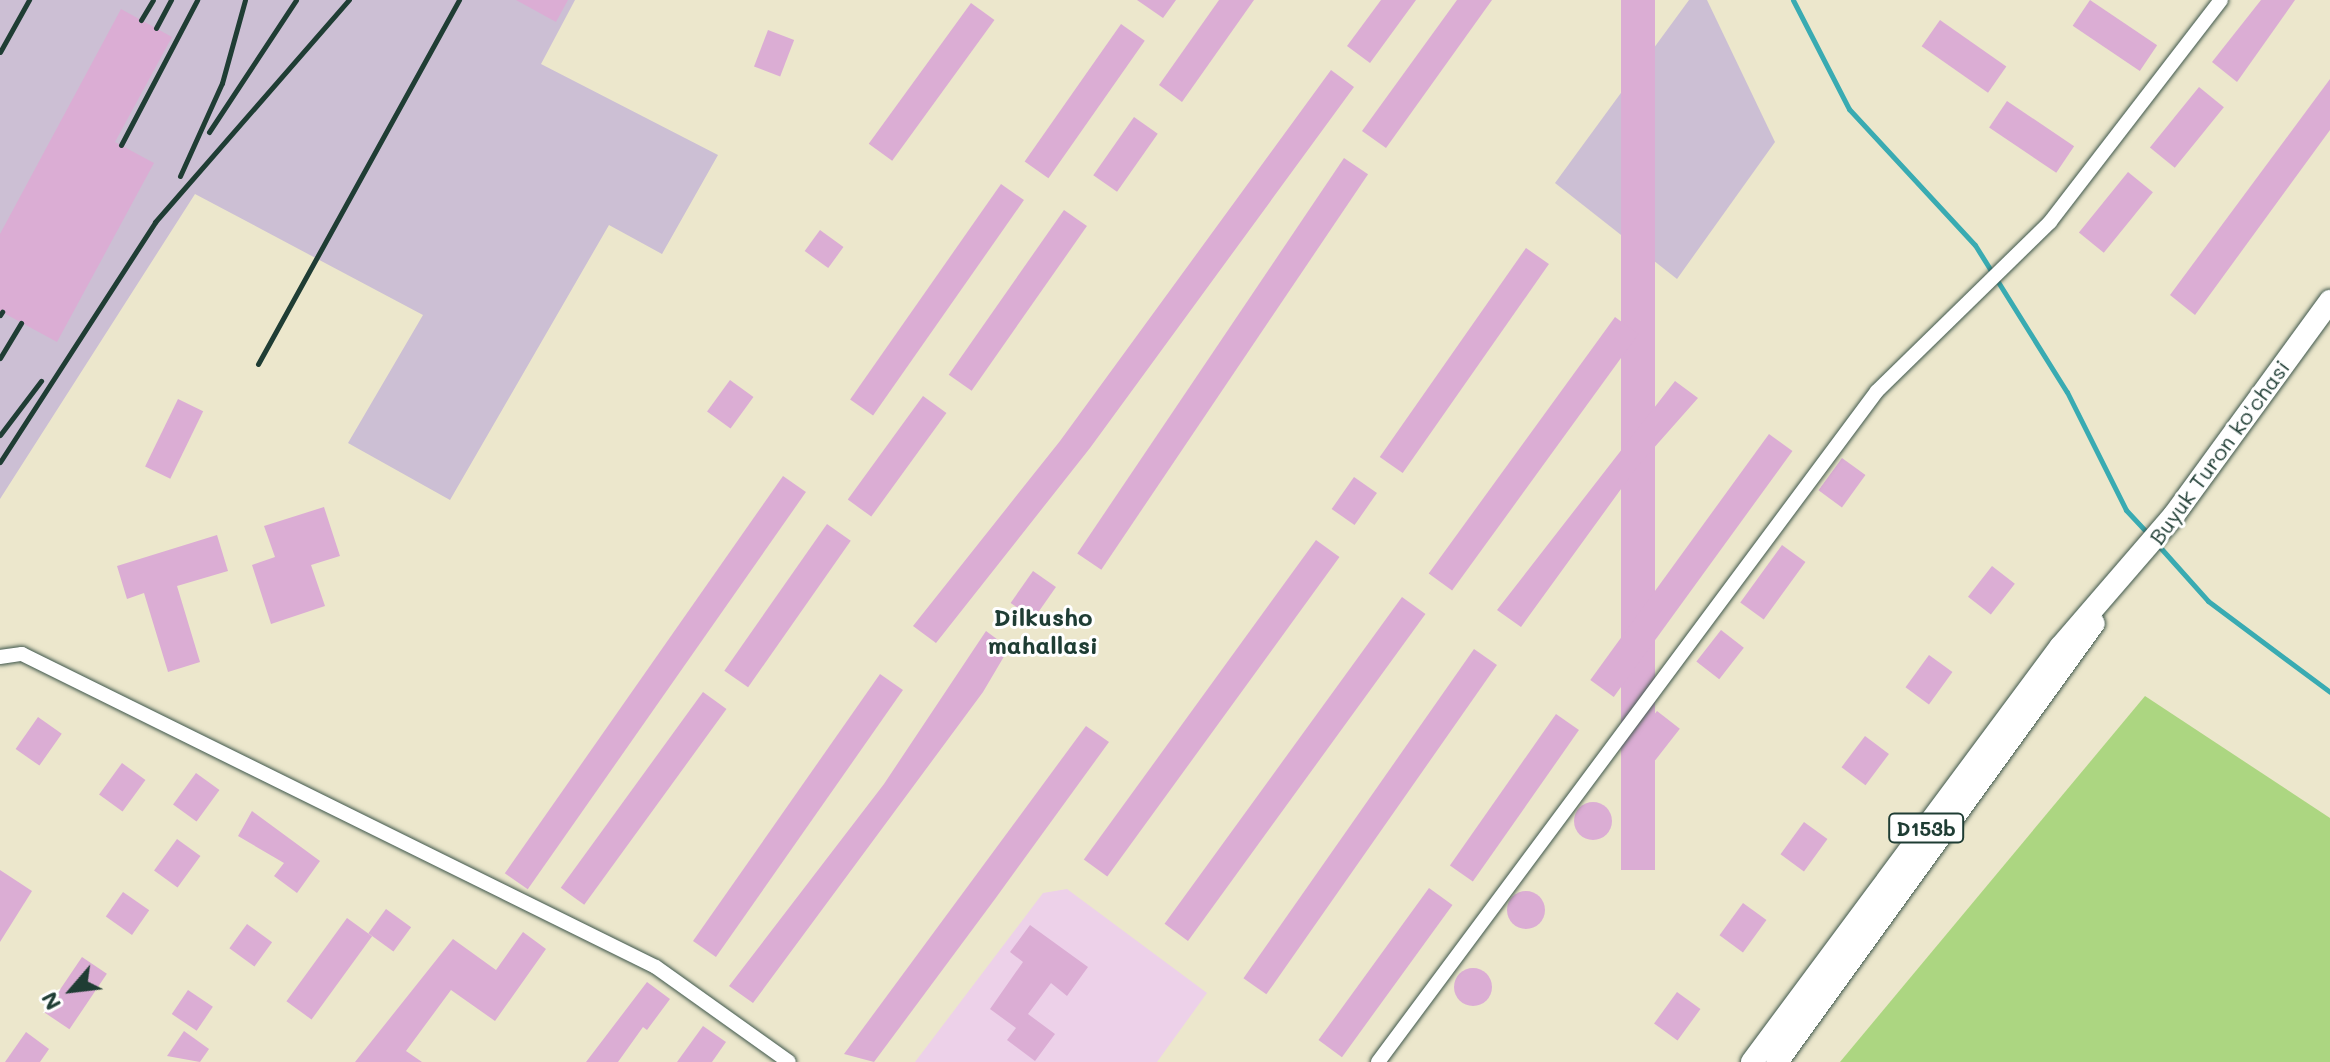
<!DOCTYPE html>
<style>
body{margin:0}
#map{position:relative;width:2330px;height:1062px;overflow:hidden;background:#ece7cc;font-family:Mali,sans-serif}
div>[style]{position:absolute}
[style*='--x']{left:calc(var(--x)*1px);top:calc(var(--y)*1px);width:calc(var(--w)*1px);rotate:calc(var(--a)*1deg)}
.built>*{inset:0;background:#edd1e9}
.industrial>*{inset:0;background:#ccbfd4}
.green>*{inset:0;background:#acd681}
.stream>*{height:5px;margin:-2.5px;padding:0 2.5px;transform-origin:2.5px;border-radius:2.5px;background:#39abb2}
.building>*{inset:0;background:#dbadd4;transform-origin:0 0}
.round{border-radius:50%}
.roads{filter:drop-shadow(0 0 2px #3e564b) drop-shadow(0 0 2px #3e564b)}
.minor>*{height:14px;margin:-7px;padding:0 7px;transform-origin:7px;border-radius:7px;background:#fff}
.primary>*{height:22px;margin:-11px;padding:0 11px;transform-origin:11px;border-radius:11px;background:#fff}
.rail>*{height:5px;margin:-2.5px;padding:0 2.5px;transform-origin:2.5px;border-radius:2.5px;background:#1f3d34}
span{translate:-50% -50%;white-space:nowrap;text-align:center;line-height:1.15;-webkit-text-stroke:6px #fff;paint-order:stroke}
.shield-label span{padding:2px 6px;background:#fff;border:2px solid;border-radius:6px;-webkit-text-stroke-width:0}
.shield-label{font-size:20px;color:#1f3d34;font-weight:700}
.street-label{font-size:22px;color:#1f3d34}
.neighbourhood-label{font-size:24px;color:#1f3d34;font-weight:700}
.north{position:absolute;left:32px;top:950px;width:80px;height:80px;-webkit-text-stroke:6px #fff;paint-order:stroke;rotate:242deg;font-size:22px;font-weight:700;line-height:32px;text-align:center;color:#1f3d34}
.north::after{content:'';display:block;margin:auto;width:28px;height:36px;background:#1f3d34;clip-path:polygon(50% 0,100% 100%,50% 72%,0 100%)}
</style>
<div id="map">
<div class="built">
<i style="clip-path:polygon(1067px 889px,1207px 993px,1157px 1062px,915px 1062px,1043px 893px)"></i>
</div>
<div class="industrial">
<i style="clip-path:polygon(0 0,575px 0,541px 64px,718px 155px,662px 254px,609px 225px,450px 500px,348px 443px,423px 315px,195px 194px,0 499px)"></i>
<i style="clip-path:polygon(1689px 0,1707px 0,1775px 142px,1677px 279px,1555px 183px)"></i>
</div>
<div class="green">
<i style="clip-path:polygon(2145px 696px,2330px 818px,2330px 1062px,1840px 1062px)"></i>
</div>
<div class="stream">
<i style="--x:1793;--y:0;--w:123;--a:62.8"></i>
<i style="--x:1849;--y:109;--w:185;--a:47.2"></i>
<i style="--x:1975;--y:245;--w:173;--a:58"></i>
<i style="--x:2067;--y:392;--w:132;--a:63.4"></i>
<i style="--x:2126;--y:510;--w:34;--a:47"></i>
<i style="--x:2158;--y:545;--w:75;--a:48.2"></i>
<i style="--x:2208;--y:601;--w:152;--a:36.7"></i>
</div>
<div class="building">
<i style="clip-path:polygon(516px 0,568px 0,556px 22px)"></i>
<i style="clip-path:polygon(1137px 0,1176px 0,1163px 18px)"></i>
<i style="clip-path:polygon(1219px 0,1254px 0,1182px 102px,1159px 85px)"></i>
<i style="clip-path:polygon(1381px 0,1416px 0,1370px 63px,1347px 46px)"></i>
<i style="clip-path:polygon(1457px 0,1492px 0,1386px 148px,1362px 131px)"></i>
<i style="left:1621px;top:0;width:34px;height:870px"></i>
<i style="left:2090px;top:0;width:81px;height:31px;rotate:34deg"></i>
<i style="clip-path:polygon(2261px 0,2295px 0,2237px 82px,2212px 62px)"></i>
<i style="left:971px;top:3px;width:29px;height:174px;rotate:36deg"></i>
<i style="clip-path:polygon(121px 9px,172px 37px,115px 142px,154px 163px,57px 342px,0 311px,0 234px)"></i>
<i style="left:1940px;top:20px;width:81px;height:32px;rotate:35deg"></i>
<i style="left:1121px;top:24px;width:29px;height:168px;rotate:35deg"></i>
<i style="left:768px;top:30px;width:28px;height:39px;rotate:21deg"></i>
<i style="clip-path:polygon(1331px 70px,1354px 87px,1090px 448px,936px 643px,913px 626px,1060px 441px)"></i>
<i style="clip-path:polygon(2330px 79px,2330px 130px,2195px 315px,2170px 295px)"></i>
<i style="left:2199px;top:87px;width:32px;height:78px;rotate:39deg"></i>
<i style="left:2007px;top:101px;width:81px;height:32px;rotate:34deg"></i>
<i style="left:1134px;top:117px;width:29px;height:71px;rotate:35deg"></i>
<i style="left:1344px;top:158px;width:29px;height:477px;rotate:34deg"></i>
<i style="left:2128px;top:172px;width:32px;height:78px;rotate:39deg"></i>
<i style="left:1001px;top:184px;width:28px;height:263px;rotate:35deg"></i>
<i style="left:1064px;top:210px;width:28px;height:201px;rotate:35deg"></i>
<i style="left:820px;top:230px;width:29px;height:26px;rotate:36deg"></i>
<i style="left:1526px;top:248px;width:28px;height:255px;rotate:35deg"></i>
<i style="left:1615px;top:317px;width:29px;height:317px;rotate:36deg"></i>
<i style="left:730px;top:380px;width:29px;height:39px;rotate:36deg"></i>
<i style="clip-path:polygon(1675px 381px,1698px 398px,1637px 467px,1521px 627px,1497px 610px)"></i>
<i style="left:923px;top:396px;width:29px;height:128px;rotate:36deg"></i>
<i style="left:178px;top:399px;width:28px;height:75px;rotate:26deg"></i>
<i style="left:1769px;top:434px;width:29px;height:304px;rotate:36deg"></i>
<i style="left:1842px;top:458px;width:29px;height:40px;rotate:36deg"></i>
<i style="left:783px;top:476px;width:28px;height:485px;rotate:35deg"></i>
<i style="left:1354px;top:477px;width:28px;height:39px;rotate:35deg"></i>
<i style="clip-path:polygon(324px 507px,340px 556px,311px 565px,325px 606px,271px 624px,252px 565px,275px 557px,264px 526px)"></i>
<i style="left:827px;top:524px;width:29px;height:179px;rotate:35deg"></i>
<i style="clip-path:polygon(217px 535px,228px 571px,177px 586px,200px 662px,168px 672px,144px 593px,127px 599px,117px 566px)"></i>
<i style="left:1316px;top:540px;width:29px;height:395px;rotate:36deg"></i>
<i style="left:1782px;top:545px;width:29px;height:71px;rotate:36deg"></i>
<i style="left:1992px;top:566px;width:29px;height:39px;rotate:38deg"></i>
<i style="left:1033px;top:571px;width:28px;height:39px;rotate:35deg"></i>
<i style="left:1402px;top:597px;width:29px;height:404px;rotate:36deg"></i>
<i style="left:1721px;top:630px;width:29px;height:40px;rotate:38deg"></i>
<i style="clip-path:polygon(986px 631px,1009px 648px,983px 692px,753px 1003px,729px 986px,884px 784px)"></i>
<i style="left:1474px;top:649px;width:28px;height:402px;rotate:35deg"></i>
<i style="left:1929px;top:655px;width:29px;height:40px;rotate:36deg"></i>
<i style="left:880px;top:674px;width:28px;height:326px;rotate:35deg"></i>
<i style="left:703px;top:692px;width:29px;height:242px;rotate:36deg"></i>
<i style="left:1657px;top:711px;width:29px;height:40px;rotate:38deg"></i>
<i style="left:1556px;top:714px;width:28px;height:185px;rotate:35deg"></i>
<i style="left:38px;top:717px;width:29px;height:39px;rotate:35deg"></i>
<i style="clip-path:polygon(1086px 726px,1109px 742px,995px 899px,874px 1062px,844px 1054px)"></i>
<i style="left:1865px;top:736px;width:30px;height:39px;rotate:37deg"></i>
<i style="left:122px;top:763px;width:29px;height:39px;rotate:36deg"></i>
<i style="left:196px;top:773px;width:29px;height:39px;rotate:36deg"></i>
<i class="round" style="left:1574px;top:802px;width:38px;height:38px"></i>
<i style="clip-path:polygon(252px 811px,320px 861px,297px 893px,274px 876px,284px 863px,238px 836px)"></i>
<i style="left:1804px;top:822px;width:29px;height:40px;rotate:36deg"></i>
<i style="left:177px;top:839px;width:29px;height:39px;rotate:36deg"></i>
<i style="clip-path:polygon(0 870px,32px 891px,0 942px)"></i>
<i style="left:1429px;top:888px;width:29px;height:188px;rotate:36deg"></i>
<i class="round" style="left:1507px;top:891px;width:38px;height:38px"></i>
<i style="left:123px;top:892px;width:32px;height:30px;rotate:35deg"></i>
<i style="left:1743px;top:903px;width:29px;height:40px;rotate:36deg"></i>
<i style="left:386px;top:909px;width:31px;height:30px;rotate:36deg"></i>
<i style="left:347px;top:918px;width:31px;height:103px;rotate:36deg"></i>
<i style="left:247px;top:924px;width:31px;height:30px;rotate:36deg"></i>
<i style="clip-path:polygon(1030px 925px,1088px 967px,1067px 996px,1051px 983px,1028px 1014px,1055px 1034px,1035px 1061px,1007px 1040px,1016px 1028px,990px 1009px,1023px 962px,1010px 952px)"></i>
<i style="clip-path:polygon(523px 932px,546px 949px,495px 1021px,451px 990px,406px 1051px,422px 1062px,355px 1062px,453px 939px,496px 970px)"></i>
<i style="left:82px;top:957px;width:30px;height:67px;rotate:34deg"></i>
<i class="round" style="left:1454px;top:968px;width:38px;height:38px"></i>
<i style="clip-path:polygon(647px 982px,670px 999px,647px 1030px,643px 1027px,618px 1062px,586px 1062px)"></i>
<i style="left:188px;top:990px;width:30px;height:29px;rotate:34deg"></i>
<i style="left:1677px;top:992px;width:29px;height:39px;rotate:36deg"></i>
<i style="clip-path:polygon(703px 1026px,726px 1042px,712px 1062px,677px 1062px)"></i>
<i style="clip-path:polygon(184px 1031px,209px 1049px,200px 1062px,167px 1056px)"></i>
<i style="clip-path:polygon(26px 1032px,49px 1049px,40px 1062px,5px 1062px)"></i>
</div>
<div class="roads">
<div class="minor">
<i style="--x:0;--y:657;--w:22;--a:-8"></i>
<i style="--x:22;--y:654;--w:707;--a:26.28"></i>
<i style="--x:656;--y:967;--w:163;--a:35.5"></i>
<i style="--x:1378;--y:1062;--w:836;--a:-53.36"></i>
<i style="--x:1877;--y:391;--w:242;--a:-44.3"></i>
<i style="--x:2050;--y:222;--w:280;--a:-52.4"></i>
</div>
<div class="primary">
<i style="--x:1752;--y:1062;--w:518;--a:-53.4"></i>
<i style="--x:2061;--y:646;--w:173;--a:-49.2"></i>
<i style="--x:2174;--y:515;--w:265;--a:-53.9"></i>
<i style="--x:1777;--y:1062;--w:541;--a:-54.17"></i>
</div>
</div>
<div class="rail">
<i style="--x:141;--y:20;--w:23;--a:-59"></i>
<i style="--x:156;--y:28;--w:32;--a:-62"></i>
<i style="--x:0;--y:52;--w:60;--a:-60.9"></i>
<i style="--x:209;--y:132;--w:158;--a:-56.6"></i>
<i style="--x:121;--y:145;--w:164;--a:-62.3"></i>
<i style="--x:180;--y:176;--w:102;--a:-65.7"></i>
<i style="--x:222;--y:83;--w:86;--a:-74.5"></i>
<i style="--x:0;--y:315;--w:4;--a:-56"></i>
<i style="--x:0;--y:358;--w:41;--a:-59"></i>
<i style="--x:258;--y:364;--w:416;--a:-61.1"></i>
<i style="--x:0;--y:435;--w:68;--a:-52.8"></i>
<i style="--x:0;--y:462;--w:286;--a:-57.1"></i>
<i style="--x:155;--y:222;--w:295;--a:-48.9"></i>
</div>
<div class="shield-label">
<span style="left:1926px;top:828px">D153b</span>
</div>
<div class="street-label">
<span style="left:2219px;top:452px;rotate:-54deg">Buyuk Turon ko'chasi</span>
</div>
<div class="neighbourhood-label">
<span style="left:1043px;top:631px">Dilkusho<br>mahallasi</span>
</div>
<div class="north">N</div>
</div>
